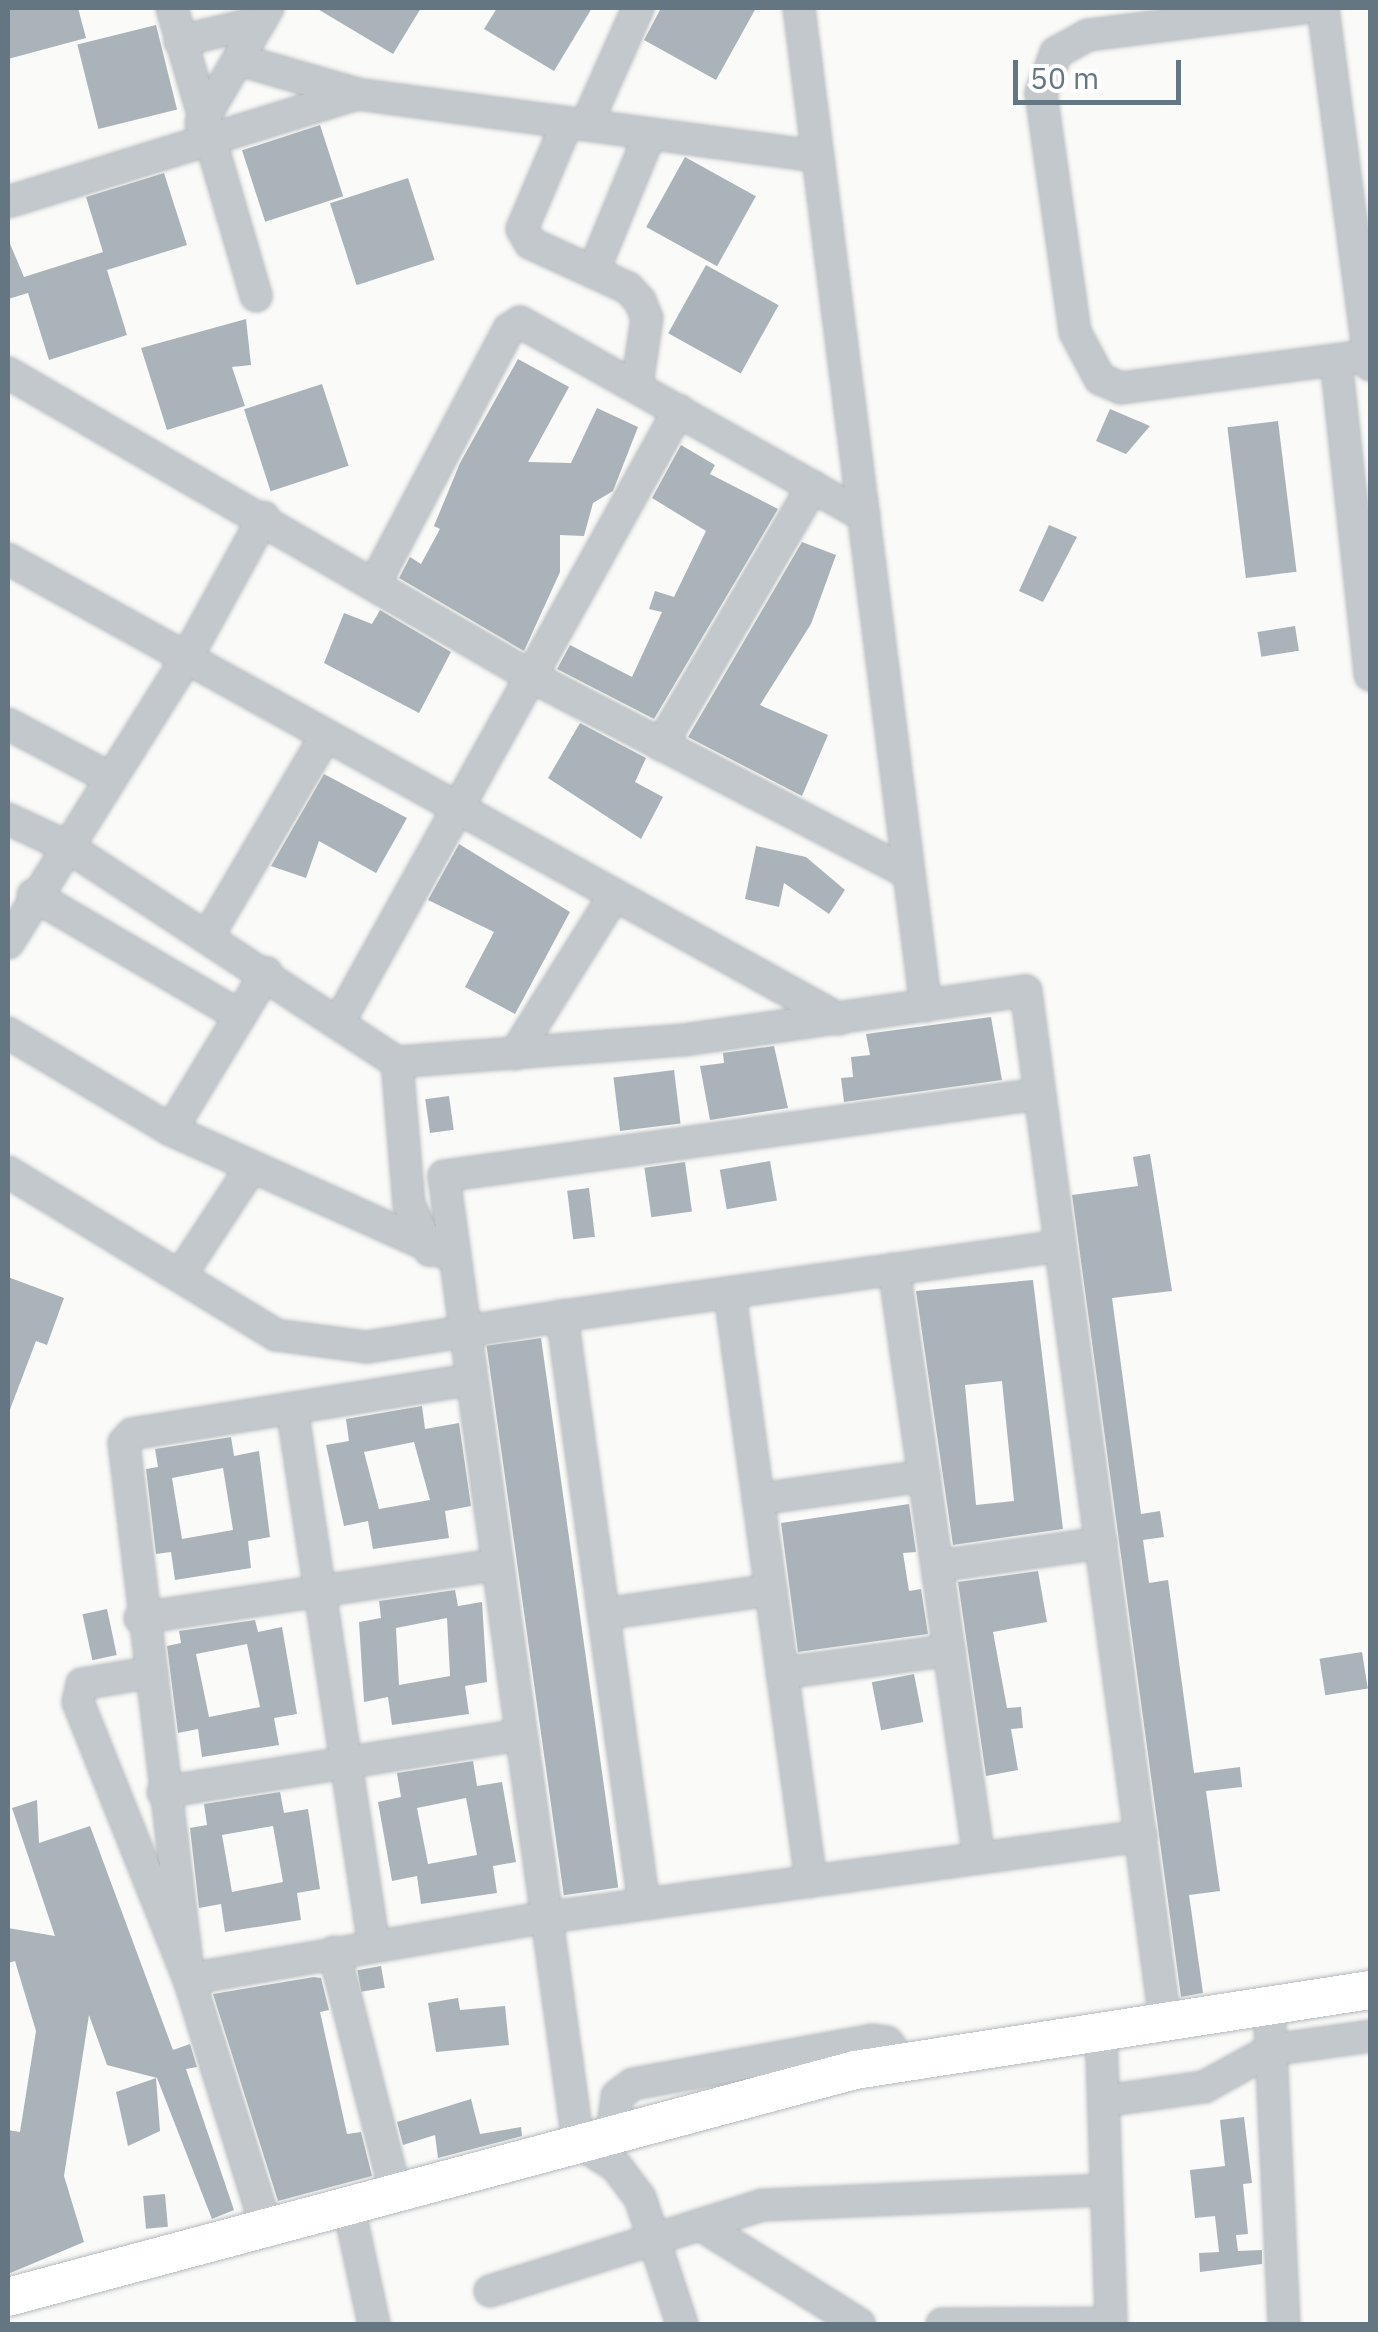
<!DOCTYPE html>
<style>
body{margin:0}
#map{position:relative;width:1378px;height:2332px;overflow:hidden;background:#fafaf8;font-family:"IBM Plex Sans",sans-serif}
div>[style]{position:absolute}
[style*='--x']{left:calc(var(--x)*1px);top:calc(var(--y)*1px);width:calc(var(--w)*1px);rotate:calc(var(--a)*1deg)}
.building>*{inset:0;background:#aab3b9;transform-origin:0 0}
.roads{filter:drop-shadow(0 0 2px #b5babe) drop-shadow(0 0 2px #b5babe)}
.minor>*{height:30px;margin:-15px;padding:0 15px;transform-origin:15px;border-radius:15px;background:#c3c8cc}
.major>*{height:38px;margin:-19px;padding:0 19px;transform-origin:19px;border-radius:19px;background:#fff}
span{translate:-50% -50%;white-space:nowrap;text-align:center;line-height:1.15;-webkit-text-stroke:10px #fff;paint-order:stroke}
.frame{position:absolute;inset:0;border:10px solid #657683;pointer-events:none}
.scale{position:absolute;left:1013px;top:60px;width:168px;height:45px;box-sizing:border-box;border:5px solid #657683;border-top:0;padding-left:12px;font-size:30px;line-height:35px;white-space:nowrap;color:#657683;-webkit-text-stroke:8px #fff;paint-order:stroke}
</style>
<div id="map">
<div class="building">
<i style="clip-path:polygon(8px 8px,78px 8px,86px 38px,8px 59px)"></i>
<i style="clip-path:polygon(316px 8px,421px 8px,393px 54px)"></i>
<i style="clip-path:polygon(497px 8px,592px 8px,554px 71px,484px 29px)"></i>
<i style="clip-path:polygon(661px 8px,756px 8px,716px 80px,644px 40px)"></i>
<i style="left:156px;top:25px;width:87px;height:81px;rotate:76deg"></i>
<i style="left:320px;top:125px;width:75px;height:82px;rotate:72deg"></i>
<i style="left:685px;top:157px;width:81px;height:80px;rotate:29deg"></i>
<i style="clip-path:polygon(164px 173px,187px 245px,107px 270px,127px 335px,49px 360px,28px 293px,8px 299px,8px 239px,24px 277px,103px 252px,86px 197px)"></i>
<i style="left:408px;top:178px;width:86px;height:82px;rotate:72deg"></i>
<i style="left:706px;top:265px;width:83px;height:78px;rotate:29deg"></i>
<i style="clip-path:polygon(246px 319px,251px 365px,232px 367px,245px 406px,167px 430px,141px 348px)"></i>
<i style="clip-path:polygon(518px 359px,569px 387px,528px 462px,571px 463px,597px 408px,638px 427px,613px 491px,593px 503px,584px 536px,560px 535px,560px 572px,524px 651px,399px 578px,410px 557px,421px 564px,440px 529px,434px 526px,460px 463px)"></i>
<i style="left:322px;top:384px;width:86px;height:82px;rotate:72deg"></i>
<i style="clip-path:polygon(1110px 409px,1150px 426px,1126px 454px,1096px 441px)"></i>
<i style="left:1278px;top:421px;width:152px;height:51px;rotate:83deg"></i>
<i style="clip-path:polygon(681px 445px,715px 465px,710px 474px,778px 509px,654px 719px,557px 669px,570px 645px,632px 677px,662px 612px,649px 609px,655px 591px,674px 597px,706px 531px,652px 498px)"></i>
<i style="clip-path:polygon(1049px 525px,1077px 537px,1043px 602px,1019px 591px)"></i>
<i style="clip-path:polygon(802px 542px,836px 555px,811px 624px,760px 705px,828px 735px,802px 796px,688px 737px)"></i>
<i style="clip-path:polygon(380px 610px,451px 652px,419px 713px,324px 663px,344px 613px,372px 624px)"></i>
<i style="left:1295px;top:626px;width:25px;height:38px;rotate:81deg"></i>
<i style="clip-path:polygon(580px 723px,646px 758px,635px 782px,663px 797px,641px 839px,548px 778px)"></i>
<i style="clip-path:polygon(324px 774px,407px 818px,376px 873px,319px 841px,306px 878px,271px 866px)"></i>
<i style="clip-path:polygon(459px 844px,570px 912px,515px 1014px,465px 987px,494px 932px,428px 900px)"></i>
<i style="clip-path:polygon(756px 846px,806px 857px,845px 890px,829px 914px,784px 883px,779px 907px,745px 899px)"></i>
<i style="clip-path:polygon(991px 1017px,1002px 1080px,844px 1102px,841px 1078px,853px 1077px,851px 1057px,870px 1055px,866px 1034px)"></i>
<i style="clip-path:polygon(774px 1046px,788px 1108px,710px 1120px,700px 1066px,724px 1063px,723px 1053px)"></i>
<i style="left:674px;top:1070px;width:54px;height:61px;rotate:83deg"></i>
<i style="left:449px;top:1096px;width:34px;height:24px;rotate:82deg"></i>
<i style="clip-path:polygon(1150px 1154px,1172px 1291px,1112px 1298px,1141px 1514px,1160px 1511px,1164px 1537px,1143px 1540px,1149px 1583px,1168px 1580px,1194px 1773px,1240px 1767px,1242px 1787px,1206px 1791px,1220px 1891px,1189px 1895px,1203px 1993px,1181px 1997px,1072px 1195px,1138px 1186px,1133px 1157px)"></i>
<i style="left:770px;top:1161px;width:40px;height:51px;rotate:80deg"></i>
<i style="left:685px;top:1162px;width:50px;height:41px;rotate:82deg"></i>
<i style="left:589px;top:1188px;width:49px;height:22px;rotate:83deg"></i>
<i style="clip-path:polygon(8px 1277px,64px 1298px,47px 1345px,36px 1341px,9px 1412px)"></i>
<i style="clip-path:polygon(evenodd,1033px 1280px,1063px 1529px,953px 1545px,916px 1291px,1033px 1280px,1002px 1381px,1014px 1501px,976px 1505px,965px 1385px,1002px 1381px)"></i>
<i style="left:541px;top:1338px;width:555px;height:55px;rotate:82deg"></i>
<i style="clip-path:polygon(evenodd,422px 1406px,425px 1429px,459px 1423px,471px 1506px,445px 1511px,449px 1538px,373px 1549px,368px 1521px,344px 1526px,326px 1445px,349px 1441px,346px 1419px,422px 1406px,414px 1442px,430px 1500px,379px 1509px,364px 1452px,414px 1442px)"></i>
<i style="clip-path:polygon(evenodd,231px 1437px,234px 1456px,259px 1451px,270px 1537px,248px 1541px,251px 1568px,175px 1580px,171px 1552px,156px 1554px,146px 1469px,158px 1467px,155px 1449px,231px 1437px,223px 1468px,233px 1530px,182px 1539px,172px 1478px,223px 1468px)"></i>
<i style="clip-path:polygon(909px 1504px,916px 1552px,903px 1553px,909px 1591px,921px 1589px,928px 1634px,798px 1652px,781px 1523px)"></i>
<i style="clip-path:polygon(1038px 1571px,1047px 1622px,993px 1632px,1007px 1708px,1021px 1707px,1023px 1728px,1011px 1729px,1018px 1770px,986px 1776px,958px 1582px)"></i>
<i style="clip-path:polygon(evenodd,455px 1590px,458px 1606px,482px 1602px,487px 1682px,465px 1686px,469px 1714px,392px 1725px,388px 1697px,364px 1702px,359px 1622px,381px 1618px,379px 1601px,455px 1590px,447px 1618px,450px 1676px,399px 1685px,396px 1628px,447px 1618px)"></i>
<i style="left:107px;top:1609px;width:47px;height:25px;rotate:78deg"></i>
<i style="clip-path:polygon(evenodd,255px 1620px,258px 1632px,282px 1627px,297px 1714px,274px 1718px,279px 1745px,202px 1757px,198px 1729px,178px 1733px,167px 1646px,181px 1643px,179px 1631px,255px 1620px,247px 1644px,260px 1707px,209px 1717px,196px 1654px,247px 1644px)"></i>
<i style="left:1362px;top:1652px;width:37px;height:43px;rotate:81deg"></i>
<i style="left:914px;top:1674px;width:49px;height:43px;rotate:79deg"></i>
<i style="clip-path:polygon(evenodd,473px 1761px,477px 1786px,502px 1782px,516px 1862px,493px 1866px,497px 1893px,421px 1904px,417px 1876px,392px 1881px,378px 1802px,401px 1797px,397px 1773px,473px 1761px,466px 1798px,477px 1855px,428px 1864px,417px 1808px,466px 1798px)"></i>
<i style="clip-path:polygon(evenodd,280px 1792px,284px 1813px,308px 1809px,320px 1889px,297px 1893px,301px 1920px,225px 1932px,221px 1904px,199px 1908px,190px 1828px,207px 1825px,204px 1804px,280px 1792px,273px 1826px,283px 1882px,232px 1892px,222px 1835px,273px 1826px)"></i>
<i style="clip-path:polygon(37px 1800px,39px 1843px,90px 1826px,173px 2050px,190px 2044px,197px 2067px,186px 2069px,234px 2210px,212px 2219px,157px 2078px,107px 2065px,89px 2015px,64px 2176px,84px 2242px,8px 2274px,8px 2130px,20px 2132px,36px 2031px,15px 1961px,8px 1963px,8px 1928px,55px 1936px,12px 1808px)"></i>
<i style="left:381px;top:1966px;width:22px;height:24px;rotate:80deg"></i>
<i style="clip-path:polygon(314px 1977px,321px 1978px,329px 2010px,320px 2012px,347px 2134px,361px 2132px,372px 2176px,278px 2201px,213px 1994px)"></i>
<i style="clip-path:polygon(458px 1998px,460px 2010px,505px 2006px,509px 2045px,436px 2052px,428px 2003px)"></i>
<i style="clip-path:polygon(156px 2078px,160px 2131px,128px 2146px,116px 2092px)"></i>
<i style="clip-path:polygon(471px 2099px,480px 2134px,521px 2127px,522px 2136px,438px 2158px,435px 2135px,403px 2145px,397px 2122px)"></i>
<i style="clip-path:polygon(1244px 2117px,1252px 2183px,1243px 2184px,1248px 2234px,1236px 2235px,1238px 2251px,1262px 2250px,1262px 2264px,1200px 2272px,1199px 2253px,1219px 2252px,1215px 2216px,1195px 2218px,1190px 2170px,1225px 2166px,1220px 2120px)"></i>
<i style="left:165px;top:2194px;width:33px;height:22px;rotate:85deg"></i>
</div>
<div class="roads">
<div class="minor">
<i style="--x:172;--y:8;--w:300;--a:73.7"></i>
<i style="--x:799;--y:8;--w:1006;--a:82.75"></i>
<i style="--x:1303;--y:8;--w:217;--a:172.8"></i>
<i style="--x:1088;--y:35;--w:37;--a:151"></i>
<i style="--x:1056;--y:53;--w:43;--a:110.6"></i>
<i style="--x:1041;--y:93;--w:241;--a:81.9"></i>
<i style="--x:1075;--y:332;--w:53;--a:62"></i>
<i style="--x:1100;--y:379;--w:23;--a:23"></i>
<i style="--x:1121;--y:388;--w:245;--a:-7.5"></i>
<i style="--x:1323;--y:8;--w:360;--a:82.5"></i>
<i style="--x:180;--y:41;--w:82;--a:-13.4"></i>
<i style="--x:243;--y:61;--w:119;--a:16.1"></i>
<i style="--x:357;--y:94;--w:465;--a:7.7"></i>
<i style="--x:201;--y:123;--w:133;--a:-59.8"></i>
<i style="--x:567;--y:123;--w:115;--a:113"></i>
<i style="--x:522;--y:229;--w:16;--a:60"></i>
<i style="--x:530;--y:243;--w:108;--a:24.7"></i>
<i style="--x:628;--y:288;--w:18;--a:47"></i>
<i style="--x:640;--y:301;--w:18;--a:68"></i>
<i style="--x:647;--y:318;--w:68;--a:98.5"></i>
<i style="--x:586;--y:125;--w:128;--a:-66"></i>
<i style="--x:8;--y:202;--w:365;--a:-17.2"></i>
<i style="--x:593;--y:272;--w:149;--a:-67.6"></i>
<i style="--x:1336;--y:360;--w:317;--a:83.8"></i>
<i style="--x:8;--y:373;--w:606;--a:30.12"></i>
<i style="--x:532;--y:677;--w:425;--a:27.5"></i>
<i style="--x:8;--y:559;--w:950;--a:28.97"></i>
<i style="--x:376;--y:581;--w:285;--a:-62.2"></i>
<i style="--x:509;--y:329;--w:13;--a:-32"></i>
<i style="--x:520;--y:322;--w:395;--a:29.4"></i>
<i style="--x:8;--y:724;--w:111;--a:28"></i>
<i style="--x:661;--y:745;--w:300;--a:-59.6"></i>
<i style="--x:8;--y:819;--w:66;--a:25"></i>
<i style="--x:68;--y:847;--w:393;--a:33.2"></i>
<i style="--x:397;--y:1062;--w:288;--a:-4.4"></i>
<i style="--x:684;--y:1040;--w:345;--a:-8.2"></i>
<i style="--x:1026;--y:991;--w:1039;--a:82.31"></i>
<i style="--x:33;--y:895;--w:240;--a:30.3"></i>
<i style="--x:208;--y:936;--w:229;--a:-59.6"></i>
<i style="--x:8;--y:943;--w:333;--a:-57.9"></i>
<i style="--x:185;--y:661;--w:164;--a:-61.3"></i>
<i style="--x:339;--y:1022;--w:700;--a:-60.95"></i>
<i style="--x:8;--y:1033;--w:190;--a:30.8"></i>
<i style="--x:171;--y:1130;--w:309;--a:24.2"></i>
<i style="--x:515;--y:1054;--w:185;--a:-58"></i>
<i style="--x:397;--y:1062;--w:143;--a:85.2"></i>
<i style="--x:409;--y:1204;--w:51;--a:65.9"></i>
<i style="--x:171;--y:1130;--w:184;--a:-58.8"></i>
<i style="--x:8;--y:1172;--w:314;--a:31.3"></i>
<i style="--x:276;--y:1335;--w:92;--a:7.5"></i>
<i style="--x:367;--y:1347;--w:197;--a:-9"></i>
<i style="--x:894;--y:1269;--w:595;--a:81.79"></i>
<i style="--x:182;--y:1273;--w:126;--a:-56.7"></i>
<i style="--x:730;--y:1294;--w:593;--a:82.14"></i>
<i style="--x:468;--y:1380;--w:340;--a:170.9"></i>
<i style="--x:132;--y:1434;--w:12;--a:132"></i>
<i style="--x:124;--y:1443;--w:540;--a:83.09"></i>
<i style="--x:189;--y:1979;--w:359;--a:-9.8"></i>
<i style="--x:543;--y:1918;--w:604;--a:-7.81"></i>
<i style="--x:292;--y:1408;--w:544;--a:81.33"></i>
<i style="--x:758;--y:1499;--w:168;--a:-7.9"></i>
<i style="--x:937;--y:1566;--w:166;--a:-8"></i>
<i style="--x:604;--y:1614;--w:169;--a:-8.2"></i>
<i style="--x:140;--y:1618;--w:358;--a:-8.5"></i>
<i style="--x:147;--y:1673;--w:66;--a:170.4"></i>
<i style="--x:82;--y:1684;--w:18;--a:103"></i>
<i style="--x:78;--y:1702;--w:298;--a:68.2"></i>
<i style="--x:189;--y:1979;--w:259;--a:72.7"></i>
<i style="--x:782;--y:1673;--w:169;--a:-7.8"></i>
<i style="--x:163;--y:1792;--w:360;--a:-9.1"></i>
<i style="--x:644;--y:1904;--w:594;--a:-97.94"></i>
<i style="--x:562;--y:1316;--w:503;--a:-8"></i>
<i style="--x:334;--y:1952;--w:246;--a:75.6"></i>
<i style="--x:1269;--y:2005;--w:319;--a:87.3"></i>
<i style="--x:1101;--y:2032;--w:292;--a:88"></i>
<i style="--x:1104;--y:2101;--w:101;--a:-8"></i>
<i style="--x:1204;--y:2087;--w:77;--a:-28.9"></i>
<i style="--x:1271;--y:2050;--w:100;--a:-8"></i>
<i style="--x:612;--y:2133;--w:37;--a:-82"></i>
<i style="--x:617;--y:2096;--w:20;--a:-37"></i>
<i style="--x:633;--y:2084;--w:243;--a:-10.4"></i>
<i style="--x:872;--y:2040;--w:15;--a:8"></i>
<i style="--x:887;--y:2042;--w:25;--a:53"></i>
<i style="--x:348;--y:2203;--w:124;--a:77.9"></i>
<i style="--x:704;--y:2227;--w:183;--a:32"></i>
<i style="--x:490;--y:2291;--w:285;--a:-17.5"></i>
<i style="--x:762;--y:2205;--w:344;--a:-2.5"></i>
<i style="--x:682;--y:2324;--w:133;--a:-108.4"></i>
<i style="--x:640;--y:2198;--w:39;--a:-127"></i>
<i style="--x:617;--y:2167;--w:46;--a:-147.3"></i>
<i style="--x:578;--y:2142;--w:975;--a:-97.9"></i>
<i style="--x:444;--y:1176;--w:601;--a:-7.85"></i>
<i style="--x:942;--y:2324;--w:168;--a:-0.3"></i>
</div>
<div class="major">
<i style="--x:8;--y:2297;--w:877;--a:-15"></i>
<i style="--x:855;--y:2070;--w:521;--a:-8.83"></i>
</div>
</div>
<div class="frame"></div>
<div class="scale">50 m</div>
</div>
